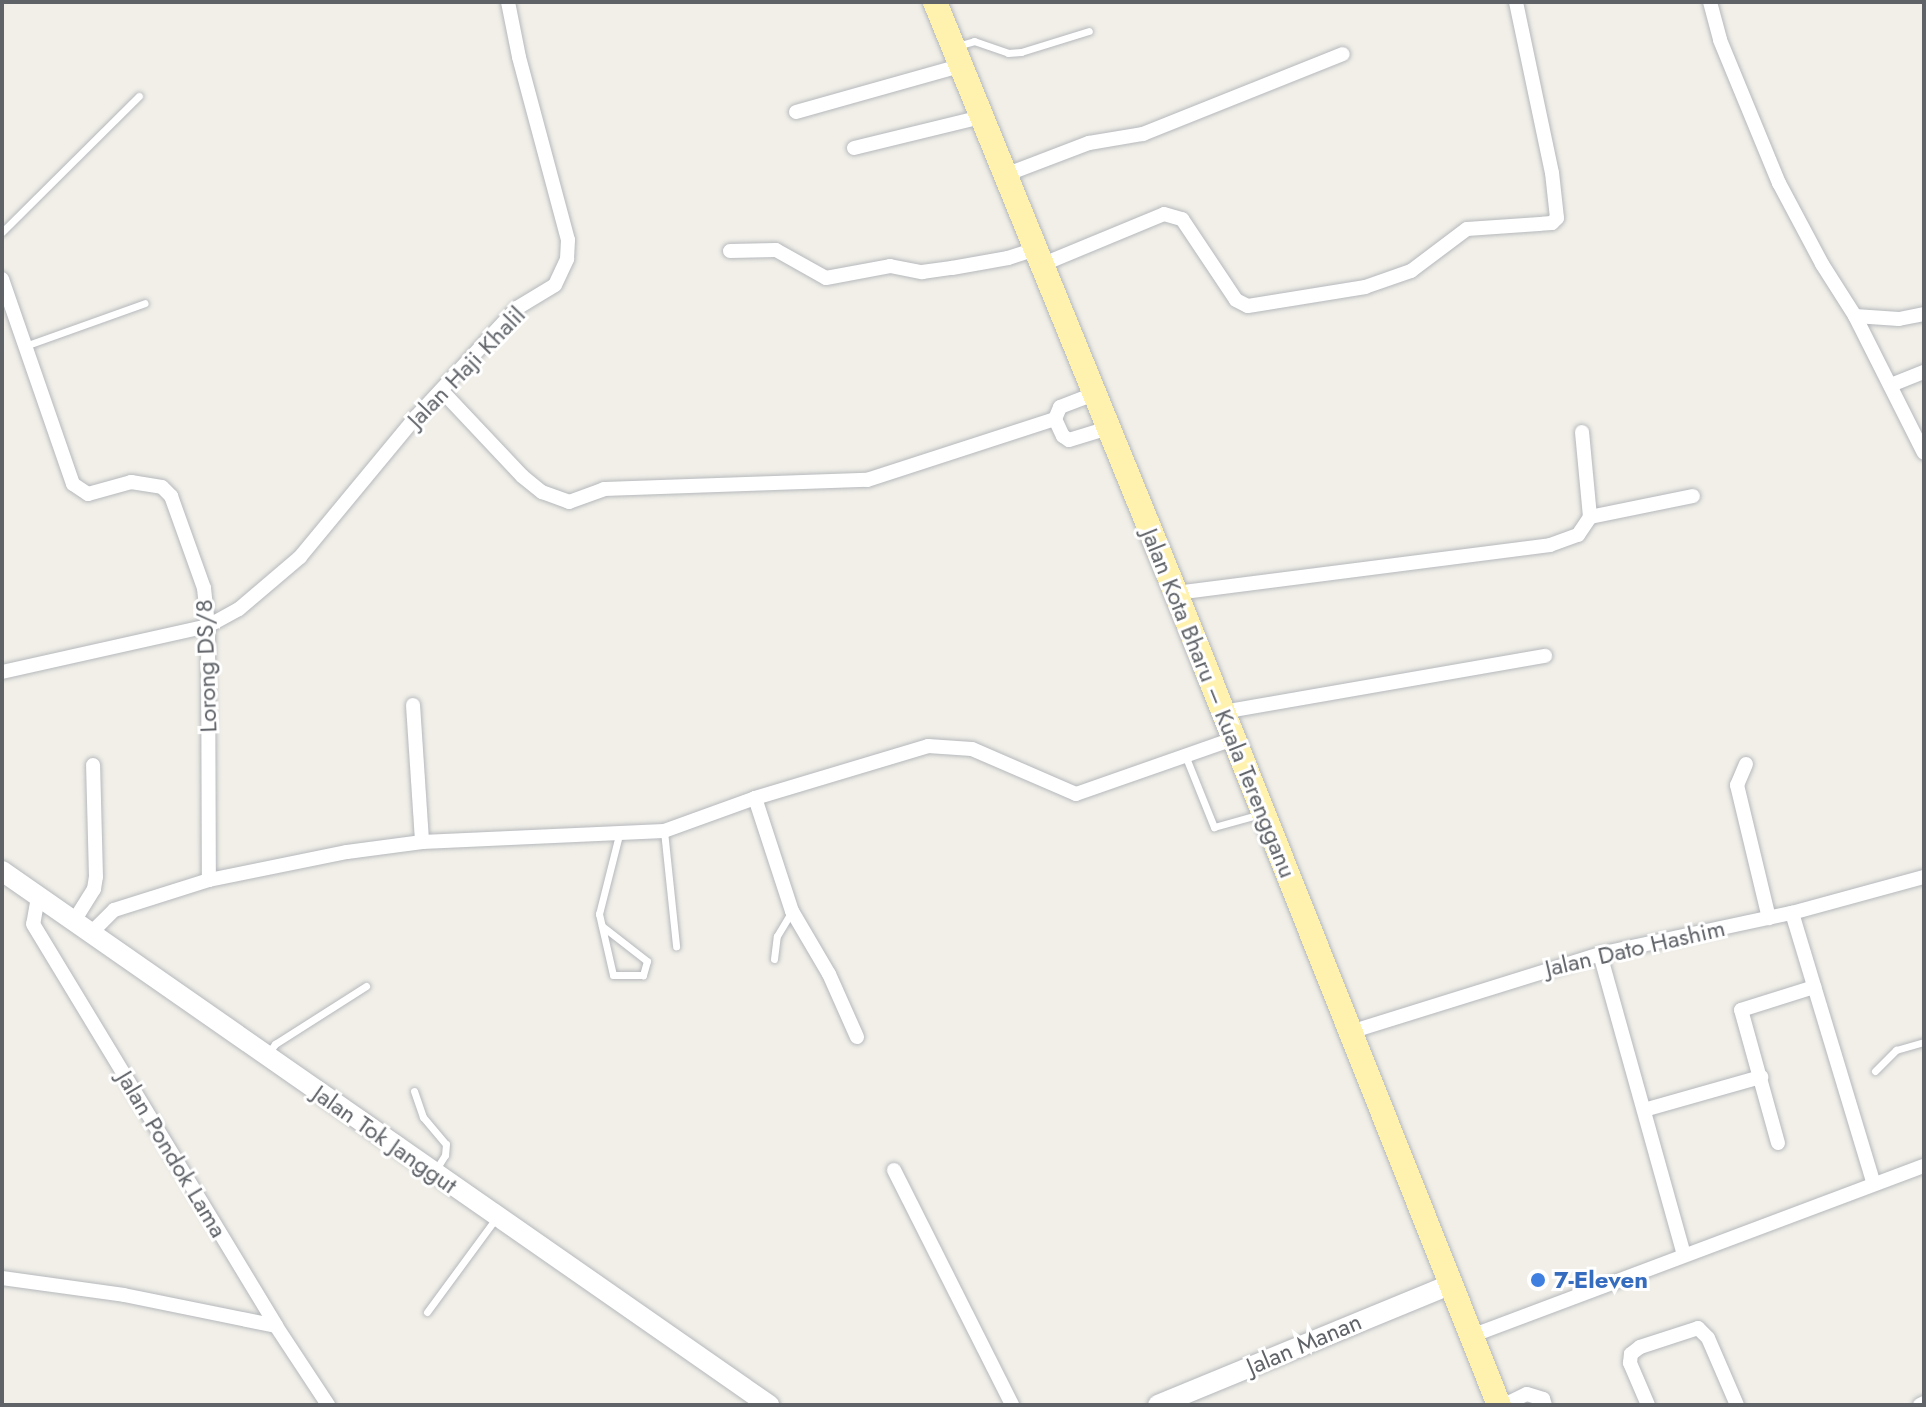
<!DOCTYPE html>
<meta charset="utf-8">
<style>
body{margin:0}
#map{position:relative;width:1926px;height:1407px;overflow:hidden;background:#f1efe8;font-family:Jost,sans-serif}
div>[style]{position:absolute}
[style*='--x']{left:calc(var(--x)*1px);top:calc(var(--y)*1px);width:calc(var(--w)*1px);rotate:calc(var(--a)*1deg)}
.roads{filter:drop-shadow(0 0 2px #b5b8bc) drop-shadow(0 0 2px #b5b8bc)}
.service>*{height:7px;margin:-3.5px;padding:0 3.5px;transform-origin:3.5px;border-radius:3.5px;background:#fff}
.minor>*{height:14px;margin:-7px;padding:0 7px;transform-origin:7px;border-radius:7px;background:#fff}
.secondary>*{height:20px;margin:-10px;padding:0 10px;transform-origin:10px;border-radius:10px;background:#fff}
.primary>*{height:24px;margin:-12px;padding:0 12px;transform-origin:12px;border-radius:12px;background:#fff2af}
.dots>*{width:22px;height:22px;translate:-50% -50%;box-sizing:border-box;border:4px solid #fff;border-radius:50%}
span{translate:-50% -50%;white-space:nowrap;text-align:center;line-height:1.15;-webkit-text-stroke:6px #fff;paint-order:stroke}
.street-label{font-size:24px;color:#5f6368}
.shop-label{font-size:24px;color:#366cbe;font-weight:700}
.left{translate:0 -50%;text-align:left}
.frame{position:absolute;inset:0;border:4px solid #5f6368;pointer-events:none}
</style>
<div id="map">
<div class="roads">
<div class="service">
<i style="--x:957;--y:46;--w:18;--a:-16"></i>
<i style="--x:974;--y:41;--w:36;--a:19"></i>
<i style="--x:1008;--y:53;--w:13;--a:-4"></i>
<i style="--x:1021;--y:52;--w:71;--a:-17.2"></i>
<i style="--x:2;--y:232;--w:193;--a:-44.8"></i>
<i style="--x:25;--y:346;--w:127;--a:-19.7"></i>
<i style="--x:1185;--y:755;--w:78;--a:68.1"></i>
<i style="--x:1214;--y:827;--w:49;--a:-15.5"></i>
<i style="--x:664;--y:831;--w:116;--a:84"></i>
<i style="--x:602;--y:926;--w:57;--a:37.9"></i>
<i style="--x:647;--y:961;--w:15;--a:106"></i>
<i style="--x:643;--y:975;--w:30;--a:180"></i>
<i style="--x:613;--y:975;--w:63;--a:-102.9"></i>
<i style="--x:599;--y:914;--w:81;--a:-75.8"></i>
<i style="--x:774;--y:959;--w:23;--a:-83"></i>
<i style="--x:777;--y:936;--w:27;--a:-59"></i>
<i style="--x:267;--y:1055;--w:14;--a:-54"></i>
<i style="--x:275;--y:1044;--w:108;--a:-32.5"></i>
<i style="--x:1875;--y:1071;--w:30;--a:-45"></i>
<i style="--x:1896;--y:1050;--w:29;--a:-16"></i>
<i style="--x:414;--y:1091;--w:28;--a:71"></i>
<i style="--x:423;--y:1117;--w:35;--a:50"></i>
<i style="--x:446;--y:1144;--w:11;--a:95"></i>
<i style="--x:445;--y:1155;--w:19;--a:122"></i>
<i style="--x:427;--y:1312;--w:117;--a:-53.7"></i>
</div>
<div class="minor">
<i style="--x:1710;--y:2;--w:39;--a:75"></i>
<i style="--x:1720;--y:40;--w:155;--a:67.6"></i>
<i style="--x:1779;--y:183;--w:92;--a:62"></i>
<i style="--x:1822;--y:264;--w:62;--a:57.6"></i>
<i style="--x:1855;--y:316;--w:153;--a:63.3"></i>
<i style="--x:796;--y:112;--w:170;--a:-15.7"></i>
<i style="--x:854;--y:148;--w:131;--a:-13.7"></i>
<i style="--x:1005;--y:175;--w:90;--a:-20.9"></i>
<i style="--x:1089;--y:143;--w:55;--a:-9.5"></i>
<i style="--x:1143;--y:134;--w:215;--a:-21.8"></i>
<i style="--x:730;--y:251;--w:46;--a:-1.2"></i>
<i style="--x:776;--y:250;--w:57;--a:29.2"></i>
<i style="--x:826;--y:278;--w:65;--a:-10.6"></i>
<i style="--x:890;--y:266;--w:33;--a:11"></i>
<i style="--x:922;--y:272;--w:30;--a:-8"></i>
<i style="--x:952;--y:268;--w:57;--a:-10.1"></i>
<i style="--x:1008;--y:258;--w:28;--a:-18"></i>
<i style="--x:1041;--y:265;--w:133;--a:-22.5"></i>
<i style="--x:1164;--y:214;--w:19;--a:16"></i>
<i style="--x:1182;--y:219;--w:97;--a:56.3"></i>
<i style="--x:1236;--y:300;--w:13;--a:27"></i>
<i style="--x:1248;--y:306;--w:119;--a:-9.2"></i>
<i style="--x:1365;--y:287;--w:49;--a:-19.2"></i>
<i style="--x:1411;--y:271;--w:70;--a:-36.9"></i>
<i style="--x:1467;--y:229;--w:85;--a:-4"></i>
<i style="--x:1552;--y:223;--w:7;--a:-45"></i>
<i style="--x:1557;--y:218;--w:45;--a:-96.3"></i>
<i style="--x:1552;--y:173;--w:175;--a:-101.9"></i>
<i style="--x:2;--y:279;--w:217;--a:70.9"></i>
<i style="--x:73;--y:484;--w:18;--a:34"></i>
<i style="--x:88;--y:494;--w:45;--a:-15.6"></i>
<i style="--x:131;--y:482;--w:31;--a:9"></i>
<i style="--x:162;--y:487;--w:13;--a:45"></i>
<i style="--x:171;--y:496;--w:98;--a:70.3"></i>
<i style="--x:204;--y:588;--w:38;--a:84"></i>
<i style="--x:208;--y:626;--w:254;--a:89.8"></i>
<i style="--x:1855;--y:316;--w:44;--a:3.9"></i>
<i style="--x:1899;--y:319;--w:25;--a:-11"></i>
<i style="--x:1891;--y:385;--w:35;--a:-22"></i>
<i style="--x:442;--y:391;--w:117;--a:46.7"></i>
<i style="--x:522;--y:476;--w:26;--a:39"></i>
<i style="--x:542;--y:492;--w:29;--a:20"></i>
<i style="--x:569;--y:502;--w:37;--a:-20"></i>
<i style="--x:604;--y:489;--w:263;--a:-2"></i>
<i style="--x:867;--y:480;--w:198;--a:-18"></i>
<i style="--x:1055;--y:419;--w:13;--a:-67"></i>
<i style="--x:1060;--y:407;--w:36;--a:-21"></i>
<i style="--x:1055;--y:419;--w:19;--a:65"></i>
<i style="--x:1063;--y:436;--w:7;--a:34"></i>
<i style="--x:1069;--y:440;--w:41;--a:-17.1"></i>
<i style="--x:1582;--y:432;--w:85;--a:84.6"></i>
<i style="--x:1176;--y:593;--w:377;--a:-7.3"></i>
<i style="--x:1550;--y:545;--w:30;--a:-20"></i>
<i style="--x:1578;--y:535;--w:22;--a:-56"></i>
<i style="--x:1590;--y:517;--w:105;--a:-11.5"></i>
<i style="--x:2;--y:672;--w:211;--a:-12.6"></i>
<i style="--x:208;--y:626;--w:35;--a:-29"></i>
<i style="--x:239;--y:609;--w:80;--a:-40.4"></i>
<i style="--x:300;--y:557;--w:182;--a:-50.4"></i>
<i style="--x:416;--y:417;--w:149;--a:-47.2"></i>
<i style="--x:517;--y:308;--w:44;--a:-31.2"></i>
<i style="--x:555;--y:285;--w:29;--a:-65"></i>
<i style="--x:567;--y:259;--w:19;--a:-87"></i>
<i style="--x:568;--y:240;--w:189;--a:-105"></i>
<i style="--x:519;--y:57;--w:56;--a:-101.3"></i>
<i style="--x:413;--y:705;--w:137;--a:86.2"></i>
<i style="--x:1223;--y:712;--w:327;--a:-9.9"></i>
<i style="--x:1746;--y:764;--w:23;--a:113"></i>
<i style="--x:1737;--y:785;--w:137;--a:76.5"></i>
<i style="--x:755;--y:798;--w:119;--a:71.9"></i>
<i style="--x:792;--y:911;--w:73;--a:59.6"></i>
<i style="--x:829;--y:974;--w:69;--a:66"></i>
<i style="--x:38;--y:897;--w:27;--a:100"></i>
<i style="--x:33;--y:924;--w:470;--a:58.8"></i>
<i style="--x:276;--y:1326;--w:95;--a:56.6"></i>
<i style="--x:1792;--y:913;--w:283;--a:73.2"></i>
<i style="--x:74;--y:921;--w:38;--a:-58"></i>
<i style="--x:94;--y:889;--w:12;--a:-81"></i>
<i style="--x:96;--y:877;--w:112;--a:-91.5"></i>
<i style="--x:92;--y:932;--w:31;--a:-45"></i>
<i style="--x:114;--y:910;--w:100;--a:-17.5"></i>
<i style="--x:209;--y:880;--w:141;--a:-11.5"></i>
<i style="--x:347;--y:852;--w:76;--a:-7.6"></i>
<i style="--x:422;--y:842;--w:242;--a:-2.6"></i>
<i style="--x:664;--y:831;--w:97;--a:-19.9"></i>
<i style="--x:755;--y:798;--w:181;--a:-16.7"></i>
<i style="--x:928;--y:746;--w:44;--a:3.9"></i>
<i style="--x:972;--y:749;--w:113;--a:23.4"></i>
<i style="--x:1076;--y:794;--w:166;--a:-19.3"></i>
<i style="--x:1600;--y:954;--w:312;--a:74.4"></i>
<i style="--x:1350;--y:1032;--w:262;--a:-17.3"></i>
<i style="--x:1600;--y:954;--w:196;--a:-12.1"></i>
<i style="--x:1792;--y:913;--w:137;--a:-15.3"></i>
<i style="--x:1644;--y:1110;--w:122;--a:-15.8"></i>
<i style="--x:1778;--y:1143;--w:138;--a:-105.5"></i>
<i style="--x:1741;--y:1010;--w:77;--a:-17.5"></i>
<i style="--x:894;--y:1170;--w:263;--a:63.3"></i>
<i style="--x:2;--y:1278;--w:123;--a:7.9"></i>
<i style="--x:124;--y:1295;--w:155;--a:11.5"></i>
<i style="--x:1471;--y:1336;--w:483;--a:-20.6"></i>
<i style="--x:1504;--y:1405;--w:25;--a:-26"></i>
<i style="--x:1527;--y:1394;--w:17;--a:17"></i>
<i style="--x:1543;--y:1399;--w:6;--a:72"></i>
<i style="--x:1648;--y:1405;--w:46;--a:-113.2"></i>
<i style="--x:1630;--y:1363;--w:9;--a:-84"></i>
<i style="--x:1631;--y:1354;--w:11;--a:-38"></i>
<i style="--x:1640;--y:1347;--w:61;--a:-18.1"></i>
<i style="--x:1698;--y:1328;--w:14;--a:45"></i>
<i style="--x:1708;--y:1338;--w:73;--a:66.6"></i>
<i style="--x:1920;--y:1405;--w:4;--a:-27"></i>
</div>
<div class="secondary">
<i style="--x:2;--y:871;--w:935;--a:34.85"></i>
<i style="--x:1158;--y:1405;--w:317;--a:-22.4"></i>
</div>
<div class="primary">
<i style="--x:935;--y:2;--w:638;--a:67.82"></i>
<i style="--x:1176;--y:593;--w:874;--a:68.31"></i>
</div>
</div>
<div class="dots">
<i style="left:1538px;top:1280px;background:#3f7fe0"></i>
</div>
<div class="street-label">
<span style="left:466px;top:367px;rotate:-46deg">Jalan Haji Khalil</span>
<span style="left:206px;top:666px;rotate:-92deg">Lorong DS/8</span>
<span style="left:1219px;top:703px;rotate:68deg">Jalan Kota Bharu – Kuala Terengganu</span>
<span style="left:1635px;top:948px;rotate:-13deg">Jalan Dato Hashim</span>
<span style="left:385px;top:1139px;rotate:35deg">Jalan Tok Janggut</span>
<span style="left:172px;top:1154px;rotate:59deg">Jalan Pondok Lama</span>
<span style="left:1304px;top:1344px;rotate:-23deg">Jalan Manan</span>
</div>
<div class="shop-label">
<span class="left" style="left:1554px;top:1280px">7-Eleven</span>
</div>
<div class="frame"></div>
</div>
